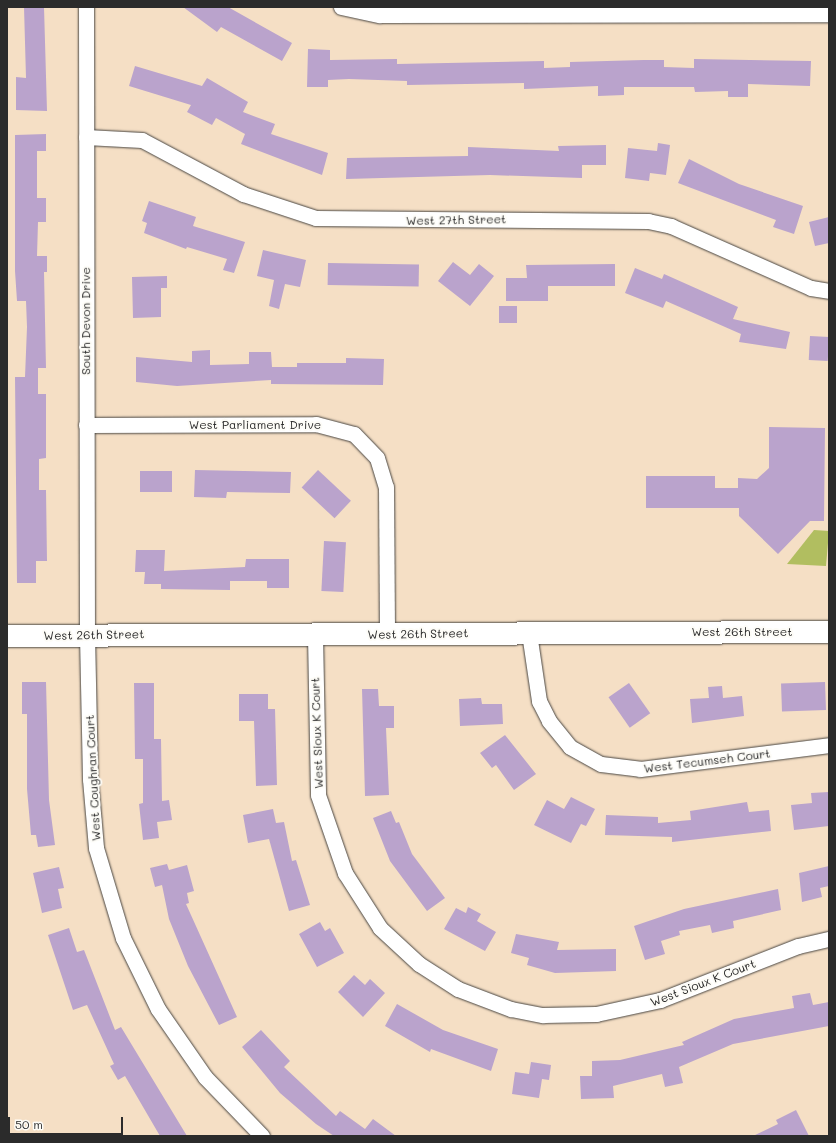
<!DOCTYPE html>
<style>
body{margin:0}
#map{position:relative;width:836px;height:1143px;overflow:hidden;background:#f5dfc5;font-family:Mali,sans-serif}
div>[style]{position:absolute}
[style*='--x']{left:calc(var(--x)*1px);top:calc(var(--y)*1px);width:calc(var(--w)*1px);rotate:calc(var(--a)*1deg)}
.green>*{inset:0;background:#b1be60}
.building>*{inset:0;background:#baa3cc;transform-origin:0 0}
.roads{filter:drop-shadow(0 0 1px #494642) drop-shadow(0 0 1px #494642)}
.minor>*{height:15px;margin:-7.5px;padding:0 7.5px;transform-origin:7.5px;border-radius:7.5px;background:#fff}
.secondary>*{height:22px;margin:-11px;padding:0 11px;transform-origin:11px;border-radius:11px;background:#fff}
span{translate:-50% -50%;white-space:nowrap;text-align:center;line-height:1.15;-webkit-text-stroke:4px #fdfcf7;paint-order:stroke}
.street-label{font-size:12px;color:#2b2b2b}
.frame{position:absolute;inset:0;border:8px solid #2b2b2b;pointer-events:none}
.scale{position:absolute;left:8px;top:1117px;width:115px;height:18px;box-sizing:border-box;border:2px solid #2b2b2b;border-top:0;padding-left:5px;font-size:12px;line-height:14px;white-space:nowrap;color:#2b2b2b;-webkit-text-stroke:3px #fdfcf7;paint-order:stroke}
</style>
<div id="map">
<div class="green">
<i style="clip-path:polygon(814px 530px,829px 531px,826px 566px,787px 564px)"></i>
</div>
<div class="building">
<i style="clip-path:polygon(24px 7px,44px 7px,47px 111px,16px 110px,16px 77px,26px 78px)"></i>
<i style="clip-path:polygon(183px 7px,228px 7px,292px 43px,282px 61px,221px 27px,217px 32px)"></i>
<i style="clip-path:polygon(308px 49px,330px 50px,330px 60px,397px 59px,397px 64px,544px 61px,544px 68px,570px 67px,570px 62px,644px 60px,664px 60px,664px 67px,694px 68px,694px 59px,811px 61px,810px 86px,748px 84px,748px 97px,728px 97px,728px 91px,695px 92px,694px 87px,624px 87px,624px 95px,598px 96px,598px 86px,524px 89px,524px 83px,407px 85px,407px 81px,349px 79px,328px 80px,328px 87px,307px 87px)"></i>
<i style="clip-path:polygon(135px 66px,202px 86px,207px 78px,248px 102px,243px 112px,275px 124px,271px 134px,328px 153px,322px 175px,241px 144px,245px 134px,216px 118px,212px 125px,187px 112px,191px 105px,129px 86px)"></i>
<i style="clip-path:polygon(46px 134px,46px 151px,37px 151px,37px 198px,46px 198px,46px 222px,38px 222px,37px 256px,47px 256px,47px 272px,44px 272px,46px 368px,38px 368px,38px 394px,46px 394px,46px 458px,39px 459px,39px 490px,46px 490px,47px 561px,36px 561px,36px 583px,17px 583px,15px 377px,25px 377px,27px 327px,26px 301px,17px 301px,15px 271px,15px 135px)"></i>
<i style="clip-path:polygon(658px 143px,670px 145px,666px 175px,650px 173px,649px 181px,625px 178px,628px 148px,657px 151px)"></i>
<i style="clip-path:polygon(606px 145px,606px 165px,582px 165px,582px 178px,490px 175px,346px 179px,347px 158px,468px 156px,468px 147px,559px 151px,558px 146px)"></i>
<i style="clip-path:polygon(689px 159px,739px 184px,803px 206px,794px 234px,773px 227px,776px 220px,678px 183px)"></i>
<i style="clip-path:polygon(149px 201px,196px 217px,193px 226px,245px 242px,234px 273px,223px 270px,227px 259px,187px 247px,186px 249px,144px 233px,147px 223px,142px 221px)"></i>
<i style="clip-path:polygon(829px 217px,829px 243px,815px 246px,809px 222px)"></i>
<i style="clip-path:polygon(263px 250px,306px 260px,300px 287px,285px 284px,279px 309px,269px 306px,274px 280px,257px 276px)"></i>
<i style="clip-path:polygon(453px 262px,470px 275px,479px 264px,494px 276px,470px 306px,438px 281px)"></i>
<i style="left:328px;top:263px;width:91px;height:22px;rotate:1deg"></i>
<i style="clip-path:polygon(615px 264px,615px 286px,548px 286px,548px 301px,506px 301px,506px 278px,527px 278px,526px 265px)"></i>
<i style="clip-path:polygon(635px 268px,662px 279px,664px 274px,738px 307px,733px 319px,790px 332px,786px 349px,739px 342px,741px 334px,666px 301px,663px 308px,625px 293px)"></i>
<i style="clip-path:polygon(167px 276px,167px 288px,161px 288px,161px 317px,133px 318px,132px 277px)"></i>
<i style="left:499px;top:306px;width:18px;height:17px"></i>
<i style="left:810px;top:336px;width:19px;height:24px;rotate:3deg"></i>
<i style="clip-path:polygon(210px 350px,210px 365px,249px 364px,249px 352px,271px 352px,272px 367px,297px 367px,297px 363px,346px 363px,346px 358px,384px 359px,383px 385px,271px 384px,271px 380px,177px 386px,136px 382px,136px 357px,192px 362px,192px 351px)"></i>
<i style="clip-path:polygon(769px 427px,825px 428px,824px 521px,810px 521px,778px 554px,739px 516px,739px 508px,646px 508px,646px 476px,715px 476px,715px 488px,738px 488px,738px 478px,757px 479px,769px 468px)"></i>
<i style="clip-path:polygon(195px 470px,291px 472px,290px 493px,227px 492px,226px 498px,194px 497px)"></i>
<i style="left:318px;top:470px;width:45px;height:24px;rotate:43deg"></i>
<i style="left:172px;top:471px;width:21px;height:32px;rotate:90deg"></i>
<i style="left:324px;top:541px;width:22px;height:50px;rotate:3deg"></i>
<i style="clip-path:polygon(136px 550px,165px 550px,164px 571px,245px 567px,246px 559px,289px 559px,289px 588px,267px 588px,267px 581px,230px 581px,230px 590px,161px 589px,161px 584px,144px 584px,145px 572px,135px 572px)"></i>
<i style="clip-path:polygon(22px 682px,46px 682px,49px 800px,55px 845px,38px 847px,36px 835px,31px 835px,27px 789px,27px 714px,22px 714px)"></i>
<i style="left:825px;top:682px;width:28px;height:44px;rotate:88deg"></i>
<i style="clip-path:polygon(134px 683px,154px 683px,154px 739px,161px 739px,162px 801px,169px 800px,172px 820px,157px 822px,159px 838px,143px 840px,139px 804px,143px 803px,143px 759px,135px 759px)"></i>
<i style="left:629px;top:683px;width:37px;height:25px;rotate:55deg"></i>
<i style="clip-path:polygon(722px 686px,723px 698px,742px 696px,744px 716px,692px 723px,690px 699px,709px 698px,708px 687px)"></i>
<i style="clip-path:polygon(362px 689px,378px 689px,379px 706px,394px 706px,394px 728px,386px 728px,389px 795px,365px 796px)"></i>
<i style="clip-path:polygon(239px 694px,268px 694px,268px 709px,275px 709px,277px 785px,256px 786px,254px 721px,239px 721px)"></i>
<i style="clip-path:polygon(481px 698px,482px 704px,502px 704px,503px 724px,460px 726px,459px 699px)"></i>
<i style="clip-path:polygon(505px 735px,536px 774px,514px 790px,496px 765px,492px 768px,480px 753px)"></i>
<i style="clip-path:polygon(829px 792px,829px 826px,794px 830px,791px 805px,812px 803px,811px 793px)"></i>
<i style="clip-path:polygon(571px 797px,595px 809px,586px 826px,581px 824px,571px 843px,534px 825px,547px 800px,564px 809px)"></i>
<i style="clip-path:polygon(747px 802px,749px 812px,769px 810px,771px 831px,672px 842px,672px 837px,605px 835px,606px 815px,658px 817px,658px 823px,691px 820px,690px 811px)"></i>
<i style="clip-path:polygon(273px 809px,276px 823px,284px 822px,292px 861px,296px 860px,310px 905px,289px 911px,269px 839px,248px 843px,243px 815px)"></i>
<i style="clip-path:polygon(391px 811px,396px 823px,399px 822px,412px 854px,445px 898px,427px 911px,390px 861px,373px 818px)"></i>
<i style="clip-path:polygon(167px 864px,169px 870px,187px 865px,194px 891px,187px 893px,189px 903px,186px 904px,237px 1017px,219px 1025px,188px 966px,169px 919px,162px 885px,155px 887px,150px 868px)"></i>
<i style="clip-path:polygon(829px 866px,829px 886px,820px 888px,822px 897px,802px 902px,799px 873px)"></i>
<i style="clip-path:polygon(59px 867px,64px 888px,58px 889px,62px 908px,42px 913px,33px 873px)"></i>
<i style="clip-path:polygon(778px 889px,781px 910px,733px 921px,734px 928px,712px 933px,710px 925px,679px 931px,680px 935px,661px 941px,665px 954px,645px 960px,634px 926px,684px 909px)"></i>
<i style="clip-path:polygon(468px 907px,481px 914px,477px 921px,496px 932px,485px 951px,444px 929px,456px 908px,466px 913px)"></i>
<i style="clip-path:polygon(320px 922px,325px 931px,330px 928px,344px 953px,317px 967px,299px 934px)"></i>
<i style="clip-path:polygon(69px 928px,77px 952px,84px 950px,115px 1030px,121px 1027px,187px 1136px,160px 1136px,125px 1076px,118px 1080px,110px 1066px,114px 1064px,87px 1005px,73px 1010px,48px 935px)"></i>
<i style="clip-path:polygon(516px 934px,559px 942px,557px 950px,616px 949px,616px 971px,555px 973px,527px 965px,529px 958px,511px 953px)"></i>
<i style="clip-path:polygon(354px 975px,365px 985px,370px 979px,385px 993px,363px 1017px,338px 992px)"></i>
<i style="clip-path:polygon(810px 993px,813px 1005px,829px 1002px,829px 1026px,733px 1044px,679px 1067px,683px 1083px,665px 1087px,662px 1074px,613px 1086px,614px 1098px,581px 1099px,580px 1076px,592px 1076px,592px 1061px,620px 1060px,684px 1045px,682px 1042px,734px 1019px,794px 1008px,792px 996px)"></i>
<i style="clip-path:polygon(397px 1004px,443px 1030px,498px 1049px,491px 1071px,431px 1049px,430px 1052px,385px 1026px)"></i>
<i style="clip-path:polygon(261px 1030px,290px 1061px,284px 1067px,336px 1116px,340px 1111px,365px 1129px,373px 1119px,396px 1136px,334px 1136px,316px 1124px,280px 1093px,242px 1047px)"></i>
<i style="clip-path:polygon(531px 1062px,551px 1065px,549px 1080px,542px 1079px,539px 1098px,512px 1094px,515px 1072px,529px 1074px)"></i>
<i style="clip-path:polygon(796px 1110px,809px 1136px,753px 1136px,778px 1124px,776px 1120px)"></i>
</div>
<div class="roads">
<div class="minor">
<i style="--x:86;--y:7;--w:628;--a:89.91"></i>
<i style="--x:87;--y:635;--w:144;--a:88.8"></i>
<i style="--x:90;--y:779;--w:69;--a:85"></i>
<i style="--x:96;--y:848;--w:94;--a:73.3"></i>
<i style="--x:123;--y:938;--w:79;--a:63.8"></i>
<i style="--x:158;--y:1009;--w:83;--a:55.3"></i>
<i style="--x:205;--y:1077;--w:82;--a:46"></i>
<i style="--x:341;--y:7;--w:40;--a:12"></i>
<i style="--x:380;--y:15;--w:449;--a:-0.1"></i>
<i style="--x:86;--y:137;--w:56;--a:3.1"></i>
<i style="--x:142;--y:140;--w:115;--a:28.1"></i>
<i style="--x:243;--y:194;--w:77;--a:18.2"></i>
<i style="--x:316;--y:218;--w:332;--a:0.5"></i>
<i style="--x:648;--y:221;--w:24;--a:12"></i>
<i style="--x:671;--y:226;--w:153;--a:23.9"></i>
<i style="--x:811;--y:288;--w:18;--a:9"></i>
<i style="--x:86;--y:425;--w:230;--a:-0.2"></i>
<i style="--x:316;--y:424;--w:39;--a:15"></i>
<i style="--x:354;--y:434;--w:33;--a:46"></i>
<i style="--x:377;--y:458;--w:30;--a:73"></i>
<i style="--x:386;--y:487;--w:148;--a:89.6"></i>
<i style="--x:529;--y:633;--w:69;--a:81.6"></i>
<i style="--x:539;--y:701;--w:22;--a:63"></i>
<i style="--x:549;--y:721;--w:33;--a:51"></i>
<i style="--x:570;--y:747;--w:35;--a:29"></i>
<i style="--x:601;--y:764;--w:39;--a:7"></i>
<i style="--x:640;--y:769;--w:191;--a:-7.2"></i>
<i style="--x:315;--y:635;--w:160;--a:88.9"></i>
<i style="--x:318;--y:795;--w:83;--a:70.9"></i>
<i style="--x:345;--y:873;--w:65;--a:57.5"></i>
<i style="--x:380;--y:928;--w:53;--a:42.7"></i>
<i style="--x:419;--y:964;--w:46;--a:32.7"></i>
<i style="--x:458;--y:989;--w:57;--a:20.7"></i>
<i style="--x:511;--y:1009;--w:33;--a:11"></i>
<i style="--x:543;--y:1015;--w:53;--a:-1.1"></i>
<i style="--x:596;--y:1014;--w:66;--a:-12.3"></i>
<i style="--x:660;--y:1000;--w:148;--a:-21.4"></i>
<i style="--x:798;--y:946;--w:32;--a:-13"></i>
</div>
<div class="secondary">
<i style="--x:7;--y:636;--w:822;--a:-0.28"></i>
</div>
</div>
<div class="street-label">
<span style="left:456px;top:220px;rotate:-1deg">West 27th Street</span>
<span style="left:86px;top:321px;rotate:-90deg">South Devon Drive</span>
<span style="left:255px;top:425px">West Parliament Drive</span>
<span style="left:742px;top:632px">West 26th Street</span>
<span style="left:418px;top:634px;rotate:-1deg">West 26th Street</span>
<span style="left:94px;top:635px;rotate:-1deg">West 26th Street</span>
<span style="left:317px;top:733px;rotate:-92deg">West Sioux K Court</span>
<span style="left:707px;top:761px;rotate:-7deg">West Tecumseh Court</span>
<span style="left:93px;top:778px;rotate:-93deg">West Coughran Court</span>
<span style="left:703px;top:983px;rotate:-21deg">West Sioux K Court</span>
</div>
<div class="frame"></div>
<div class="scale">50 m</div>
</div>
